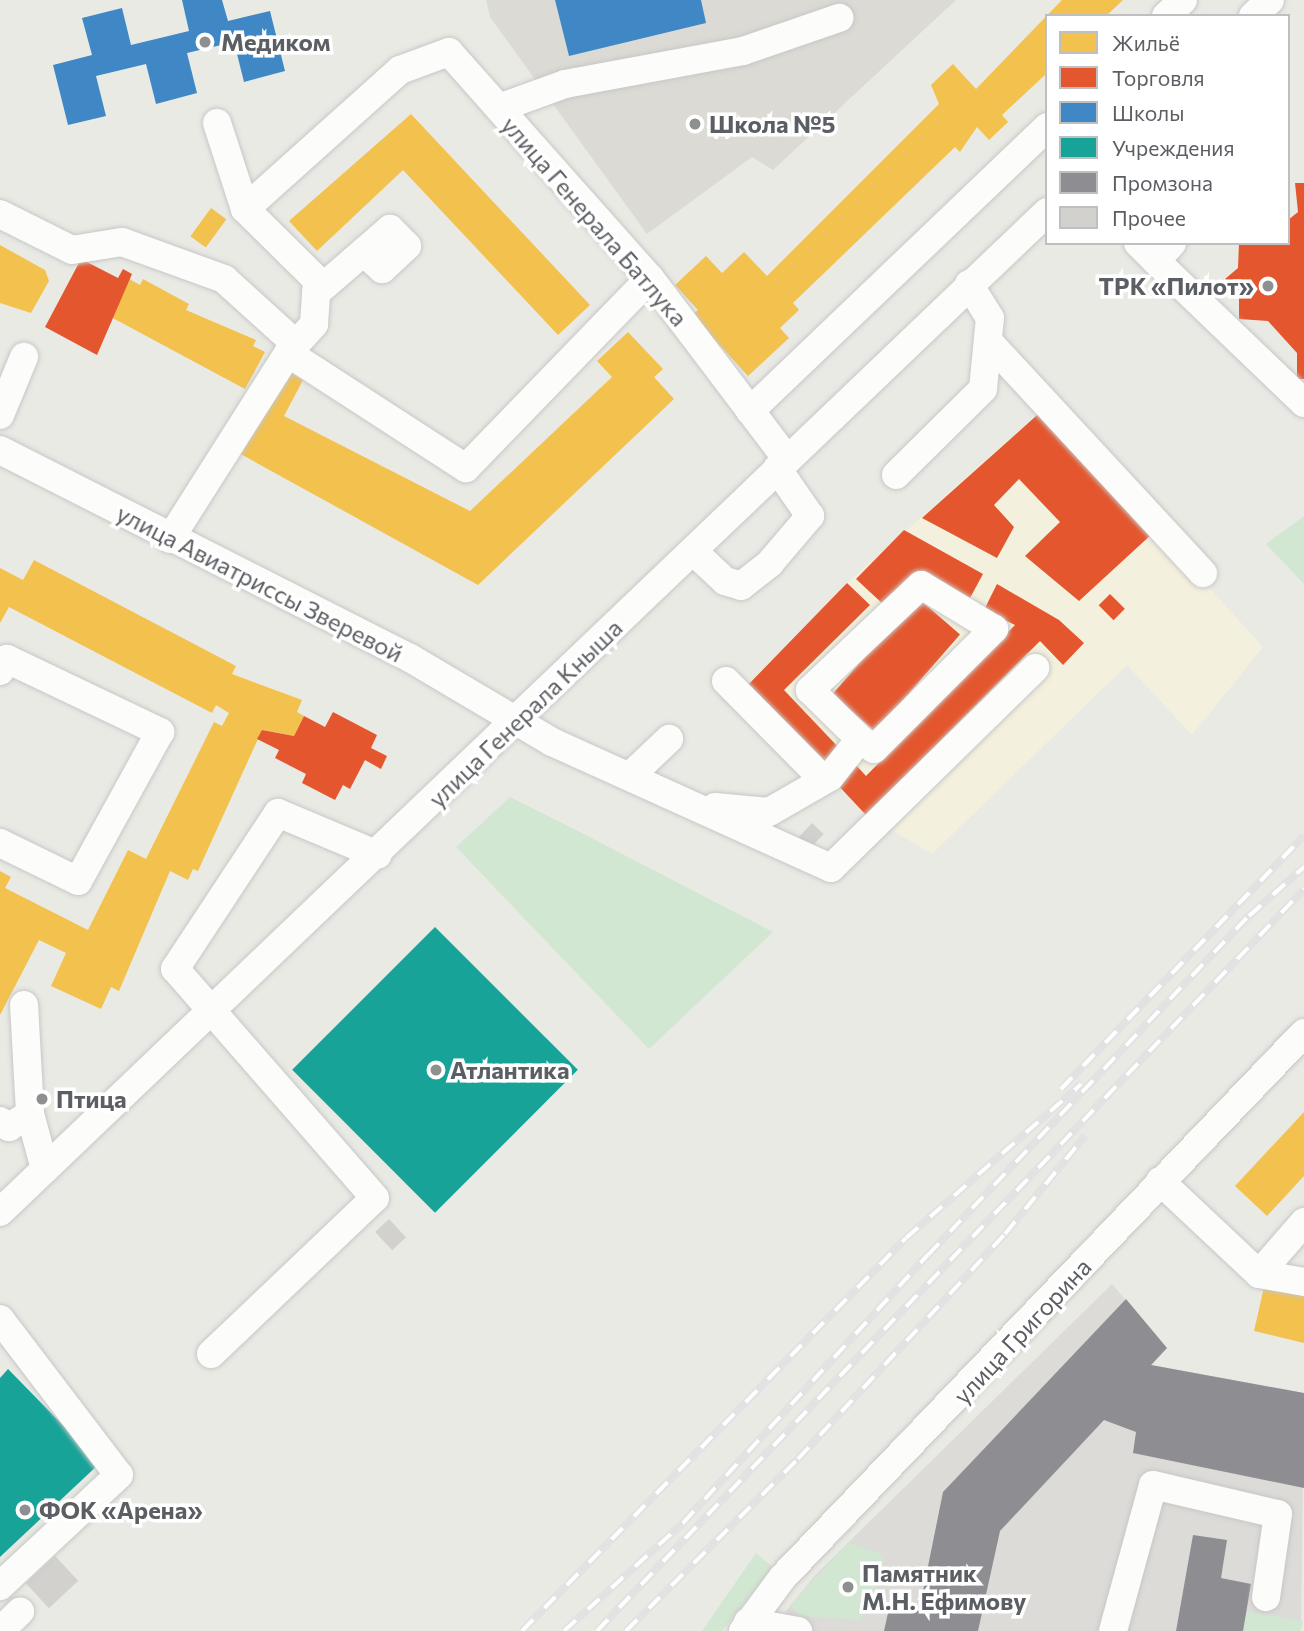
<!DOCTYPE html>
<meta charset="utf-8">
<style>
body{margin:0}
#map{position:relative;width:1304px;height:1631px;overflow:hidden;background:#eaeae5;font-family:Commissioner,sans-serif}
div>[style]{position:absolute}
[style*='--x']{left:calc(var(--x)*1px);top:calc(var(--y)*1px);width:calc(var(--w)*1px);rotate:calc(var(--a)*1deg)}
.commercial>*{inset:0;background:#f4f0de}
.industrial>*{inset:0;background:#dcdbd8}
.education>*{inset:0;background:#dcdad4}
.green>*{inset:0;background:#d2e7d1}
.homes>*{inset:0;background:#f2c14e;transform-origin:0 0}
.shops>*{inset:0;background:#e4572e;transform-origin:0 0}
.schools>*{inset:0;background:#3f88c5}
.public>*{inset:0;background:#17a398;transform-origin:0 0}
.industry>*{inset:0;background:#8d8d92}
.building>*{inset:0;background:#d2d1ce;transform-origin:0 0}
.roads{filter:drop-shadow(0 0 2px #c7c7c7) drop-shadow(0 0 2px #c7c7c7)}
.minor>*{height:28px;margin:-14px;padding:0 14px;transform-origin:14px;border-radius:14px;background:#fcfcfb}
.rail>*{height:8px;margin-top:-4px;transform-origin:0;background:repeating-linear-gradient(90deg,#fff 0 16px,#e2e2e2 0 32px);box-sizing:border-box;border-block:2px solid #e2e2e2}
.dots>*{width:19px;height:19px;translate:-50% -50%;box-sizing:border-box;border:4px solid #fff;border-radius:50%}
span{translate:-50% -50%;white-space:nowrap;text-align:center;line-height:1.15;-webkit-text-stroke:7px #fff;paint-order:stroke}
.poi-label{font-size:24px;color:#5b5e62;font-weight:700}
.left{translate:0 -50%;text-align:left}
.right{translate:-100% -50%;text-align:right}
.street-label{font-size:24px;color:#5b5e62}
.legend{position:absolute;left:1045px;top:14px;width:245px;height:231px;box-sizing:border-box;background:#fff;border:2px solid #bdbfc0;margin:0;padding:9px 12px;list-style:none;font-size:21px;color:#5b5e62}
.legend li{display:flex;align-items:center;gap:14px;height:35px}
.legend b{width:35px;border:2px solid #bdbfc0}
</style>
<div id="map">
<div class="commercial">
<i style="clip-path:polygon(1045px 408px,1263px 647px,1192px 735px,1127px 665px,932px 854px,866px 815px,745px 688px,847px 583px)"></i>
</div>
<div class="industrial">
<i style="clip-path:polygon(1112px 1284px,1167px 1348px,1152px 1365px,1304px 1393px,1301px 1631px,770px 1631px,816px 1574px)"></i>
</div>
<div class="education">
<i style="clip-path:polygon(486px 0,956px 0,773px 170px,752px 157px,647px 234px,490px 17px)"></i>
</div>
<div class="green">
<i style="clip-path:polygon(1304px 516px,1304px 584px,1266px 544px)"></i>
<i style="clip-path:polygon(510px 797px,574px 829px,773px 932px,649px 1049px,456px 847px)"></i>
<i style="clip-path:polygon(848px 1543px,884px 1555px,872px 1600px,877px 1602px,859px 1620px,800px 1616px,790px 1605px)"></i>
<i style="clip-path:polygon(756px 1553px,773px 1567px,722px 1631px,702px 1631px)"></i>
<i style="clip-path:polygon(1246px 1611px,1303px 1621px,1301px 1631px,1243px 1631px)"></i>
</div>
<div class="homes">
<i style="clip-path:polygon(1062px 0,1123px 0,1106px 16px,1047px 16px,1047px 73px,1002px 115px,1008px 122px,989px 140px,977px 127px,960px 152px,955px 147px,793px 303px,799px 310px,780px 328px,789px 338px,748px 376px,692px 315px,698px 310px,675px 285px,706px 256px,722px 273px,744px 252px,767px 276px,939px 104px,931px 85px,953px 64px,976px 89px)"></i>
<i style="clip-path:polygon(411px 114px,590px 305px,558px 335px,403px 170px,317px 251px,289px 221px)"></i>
<i style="left:211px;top:208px;width:19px;height:35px;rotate:36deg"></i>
<i style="clip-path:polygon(0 245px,45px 270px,49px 281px,31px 313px,0 303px)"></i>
<i style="clip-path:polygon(129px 279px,140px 285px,143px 279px,189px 304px,186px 310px,256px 340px,253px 346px,265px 352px,245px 389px,109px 316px)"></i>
<i style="clip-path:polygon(628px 332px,663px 369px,654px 377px,674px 399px,478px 585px,237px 452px,285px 370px,303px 380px,284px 416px,470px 511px,612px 377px,597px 361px)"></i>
<i style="clip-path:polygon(34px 560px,236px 666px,232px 674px,302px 700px,297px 712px,304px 716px,294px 736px,262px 730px,198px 871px,193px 869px,188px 880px,170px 871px,119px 991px,111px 987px,101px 1009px,51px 986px,66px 953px,39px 940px,0 1015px,0 871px,11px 877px,5px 888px,88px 930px,128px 850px,146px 859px,214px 722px,222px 726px,229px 713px,216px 705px,212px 713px,9px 607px,0 623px,0 568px,23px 580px)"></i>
<i style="clip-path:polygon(1304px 1112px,1304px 1176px,1267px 1216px,1235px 1186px)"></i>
<i style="clip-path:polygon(1264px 1287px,1304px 1296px,1304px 1343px,1254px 1331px)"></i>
</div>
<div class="shops">
<i style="clip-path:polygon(1295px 183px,1304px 183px,1304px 379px,1297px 379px,1297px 353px,1268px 321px,1239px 319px,1239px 293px,1225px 279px,1238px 268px,1239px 243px,1288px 243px,1288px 220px,1298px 212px)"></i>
<i style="clip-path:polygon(81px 259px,118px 278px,123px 269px,132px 274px,97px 355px,45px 327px)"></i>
<i style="clip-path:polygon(1045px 408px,1153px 533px,1079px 601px,1025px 556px,1060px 522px,1019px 479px,994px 505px,1014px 527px,997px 558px,922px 518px)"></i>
<i style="clip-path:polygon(904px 530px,983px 574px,970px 598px,916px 575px,884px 605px,856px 579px)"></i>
<i style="clip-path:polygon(847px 583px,870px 605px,784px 690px,842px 751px,824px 770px,745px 688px)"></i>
<i style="clip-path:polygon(997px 584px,1059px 620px,1084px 643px,1063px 665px,1040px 641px,866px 815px,835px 782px,855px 764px,866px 776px,1015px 625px,984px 610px)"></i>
<i style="left:1110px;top:594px;width:21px;height:16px;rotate:45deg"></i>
<i style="left:917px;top:597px;width:57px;height:129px;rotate:41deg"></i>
<i style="clip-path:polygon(333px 712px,377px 735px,371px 748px,387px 756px,381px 769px,365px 760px,350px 789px,343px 785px,335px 800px,302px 783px,306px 774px,275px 758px,279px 750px,257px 739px,262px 730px,294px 736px,304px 716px,325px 727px)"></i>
</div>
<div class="schools">
<i style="clip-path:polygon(182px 0,222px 0,228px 21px,270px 11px,285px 71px,244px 82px,234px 42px,187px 53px,197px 93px,156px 104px,146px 64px,96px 76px,106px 116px,68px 125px,53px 65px,92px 55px,82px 18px,122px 8px,131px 45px,189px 31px)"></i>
<i style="clip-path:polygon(555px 0,701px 0,706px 23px,569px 56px)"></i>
</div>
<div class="public">
<i style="left:435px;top:927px;width:202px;height:202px;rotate:45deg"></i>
<i style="clip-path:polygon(8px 1369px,100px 1463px,0 1557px,0 1378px)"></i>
</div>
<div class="industry">
<i style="clip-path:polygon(1126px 1299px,1167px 1348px,1151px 1365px,1304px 1393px,1304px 1488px,1133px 1453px,1136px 1432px,1104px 1420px,1000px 1531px,978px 1631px,884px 1631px,890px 1604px,919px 1611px,943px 1492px)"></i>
<i style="clip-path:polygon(1193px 1535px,1227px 1540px,1221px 1578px,1251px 1584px,1243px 1631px,1176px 1631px)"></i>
</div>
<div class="building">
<i style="left:812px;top:823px;width:16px;height:23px;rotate:43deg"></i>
<i style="left:389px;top:1219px;width:25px;height:19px;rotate:47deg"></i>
<i style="left:55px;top:1556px;width:34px;height:40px;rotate:47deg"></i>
</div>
<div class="roads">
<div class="minor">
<i style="--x:1166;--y:16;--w:23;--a:-43"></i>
<i style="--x:1253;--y:16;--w:23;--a:-43"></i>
<i style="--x:449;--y:52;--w:302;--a:48.4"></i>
<i style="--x:650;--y:278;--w:227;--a:52.9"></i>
<i style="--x:499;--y:108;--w:70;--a:-20"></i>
<i style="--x:565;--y:84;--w:181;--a:-10.5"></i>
<i style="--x:743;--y:51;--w:102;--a:-19"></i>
<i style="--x:217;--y:123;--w:90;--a:72"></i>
<i style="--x:0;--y:214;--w:80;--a:26.6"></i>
<i style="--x:72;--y:250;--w:51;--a:-9.1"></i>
<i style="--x:122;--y:242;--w:109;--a:19.9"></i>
<i style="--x:224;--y:279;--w:97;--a:42.1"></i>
<i style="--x:1138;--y:243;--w:25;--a:45"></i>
<i style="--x:1156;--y:261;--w:24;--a:-48"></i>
<i style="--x:1156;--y:261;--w:205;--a:43.8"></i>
<i style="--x:316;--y:293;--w:98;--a:-40.9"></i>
<i style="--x:390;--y:229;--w:24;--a:45"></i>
<i style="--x:407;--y:246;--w:34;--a:137"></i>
<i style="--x:382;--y:269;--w:25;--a:-137"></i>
<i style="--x:989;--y:342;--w:315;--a:47.2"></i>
<i style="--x:288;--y:353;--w:39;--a:-48"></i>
<i style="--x:314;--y:324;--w:44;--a:-86.1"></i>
<i style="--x:317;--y:280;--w:101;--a:-135.4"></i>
<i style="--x:245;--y:209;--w:208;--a:-41.9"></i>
<i style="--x:400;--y:70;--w:52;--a:-20.2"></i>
<i style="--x:750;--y:411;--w:411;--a:-43.7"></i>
<i style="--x:0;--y:415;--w:63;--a:-67.5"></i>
<i style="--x:0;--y:450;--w:460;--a:26.9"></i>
<i style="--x:410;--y:658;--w:165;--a:30.6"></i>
<i style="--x:552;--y:742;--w:306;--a:24.3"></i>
<i style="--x:831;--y:868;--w:286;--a:-44.4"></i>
<i style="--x:896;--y:475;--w:122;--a:-44.7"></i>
<i style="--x:983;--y:389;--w:71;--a:-84.4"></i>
<i style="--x:990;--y:318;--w:40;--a:-122"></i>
<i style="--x:170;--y:539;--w:220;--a:-57.6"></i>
<i style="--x:288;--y:353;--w:212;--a:32.9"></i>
<i style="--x:466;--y:468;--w:264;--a:-45.9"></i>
<i style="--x:693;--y:551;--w:44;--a:43.2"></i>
<i style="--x:725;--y:581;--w:17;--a:17"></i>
<i style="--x:741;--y:586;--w:37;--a:-38"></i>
<i style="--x:770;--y:563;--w:62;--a:-49.6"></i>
<i style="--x:810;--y:516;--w:58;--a:-124.5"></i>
<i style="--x:0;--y:671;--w:14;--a:-60"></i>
<i style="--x:7;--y:659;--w:170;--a:25.5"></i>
<i style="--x:160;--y:732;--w:170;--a:118.8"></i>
<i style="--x:78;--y:881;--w:87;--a:-154"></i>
<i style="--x:726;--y:681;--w:139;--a:45.3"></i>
<i style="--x:630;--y:776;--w:54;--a:-43.5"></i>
<i style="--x:715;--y:807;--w:54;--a:5.3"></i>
<i style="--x:769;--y:812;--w:70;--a:-29.8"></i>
<i style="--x:830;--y:777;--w:48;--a:-51.7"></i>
<i style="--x:860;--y:739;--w:17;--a:36"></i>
<i style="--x:874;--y:749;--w:170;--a:-45"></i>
<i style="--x:994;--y:629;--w:85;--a:-148.9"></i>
<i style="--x:921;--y:585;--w:153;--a:136.6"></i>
<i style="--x:810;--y:690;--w:70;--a:44.4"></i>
<i style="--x:24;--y:1005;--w:109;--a:86.8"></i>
<i style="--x:30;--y:1114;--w:57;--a:74.7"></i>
<i style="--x:0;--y:1121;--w:11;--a:34"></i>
<i style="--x:9;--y:1127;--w:25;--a:-32"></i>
<i style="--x:1160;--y:1181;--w:136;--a:43.2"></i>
<i style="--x:1259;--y:1274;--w:69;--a:-49.1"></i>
<i style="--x:0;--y:1212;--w:1448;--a:-43.68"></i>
<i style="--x:1259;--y:1274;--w:46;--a:10.1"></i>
<i style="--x:0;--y:1319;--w:196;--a:52.7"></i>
<i style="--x:119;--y:1475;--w:163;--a:137"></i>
<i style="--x:211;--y:1354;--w:226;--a:-43.6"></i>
<i style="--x:375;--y:1198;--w:304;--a:-131.1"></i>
<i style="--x:175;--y:969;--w:187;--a:-56.6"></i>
<i style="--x:278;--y:813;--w:108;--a:22.8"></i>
<i style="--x:748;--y:1622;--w:51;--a:10.2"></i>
<i style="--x:0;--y:1631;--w:28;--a:-44"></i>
<i style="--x:743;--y:1631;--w:67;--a:-53.5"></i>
<i style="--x:783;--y:1577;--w:753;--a:-46.24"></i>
<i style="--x:1113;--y:1631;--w:151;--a:-74.7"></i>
<i style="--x:1153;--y:1485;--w:128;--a:13.1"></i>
<i style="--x:1278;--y:1514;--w:84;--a:98.2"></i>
</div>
</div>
<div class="rail">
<i style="--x:1061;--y:1089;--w:351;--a:-46.2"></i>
<i style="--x:522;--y:1631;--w:549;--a:-45.66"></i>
<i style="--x:906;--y:1238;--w:233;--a:-41.3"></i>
<i style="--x:564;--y:1631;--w:161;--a:-42.2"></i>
<i style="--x:683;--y:1523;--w:363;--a:-47.6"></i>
<i style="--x:928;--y:1255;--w:467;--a:-46.6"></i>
<i style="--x:1249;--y:916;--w:74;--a:-41.7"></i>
<i style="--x:597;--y:1631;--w:1025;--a:-46.38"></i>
<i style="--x:626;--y:1631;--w:243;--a:-45"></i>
<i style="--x:798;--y:1459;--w:306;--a:-47.4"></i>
<i style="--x:1005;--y:1234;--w:127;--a:-50.8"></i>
</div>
<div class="dots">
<i style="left:205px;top:42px;background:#8d8f90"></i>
<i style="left:695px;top:124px;background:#8d8f90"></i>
<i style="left:1268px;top:286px;background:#8d8f90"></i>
<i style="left:436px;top:1070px;background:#8d8f90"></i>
<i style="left:42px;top:1099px;background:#8d8f90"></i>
<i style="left:25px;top:1510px;background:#8d8f90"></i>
<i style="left:848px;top:1587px;background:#8d8f90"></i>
</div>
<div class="poi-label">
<span class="left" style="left:221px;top:42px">Медиком</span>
<span class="left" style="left:709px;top:124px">Школа №5</span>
<span class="right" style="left:1254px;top:286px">ТРК «Пилот»</span>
<span class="left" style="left:450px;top:1070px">Атлантика</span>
<span class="left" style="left:56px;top:1099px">Птица</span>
<span class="left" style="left:39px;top:1510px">ФОК «Арена»</span>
<span class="left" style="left:862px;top:1587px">Памятник<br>М.Н. Ефимову</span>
</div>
<div class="street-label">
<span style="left:595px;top:221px;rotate:49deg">улица Генерала Батлука</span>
<span style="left:260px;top:583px;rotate:27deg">улица Авиатриссы Зверевой</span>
<span style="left:525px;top:713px;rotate:-44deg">улица Генерала Кныша</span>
<span style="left:1022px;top:1331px;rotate:-47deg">улица Григорина</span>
</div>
<ul class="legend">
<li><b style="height:19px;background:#f2c14e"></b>Жильё</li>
<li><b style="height:19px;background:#e4572e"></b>Торговля</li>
<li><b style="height:19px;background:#3f88c5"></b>Школы</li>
<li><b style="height:19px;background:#17a398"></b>Учреждения</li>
<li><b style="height:19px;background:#8d8d92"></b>Промзона</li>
<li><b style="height:19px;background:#d2d1ce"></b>Прочее</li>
</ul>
</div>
